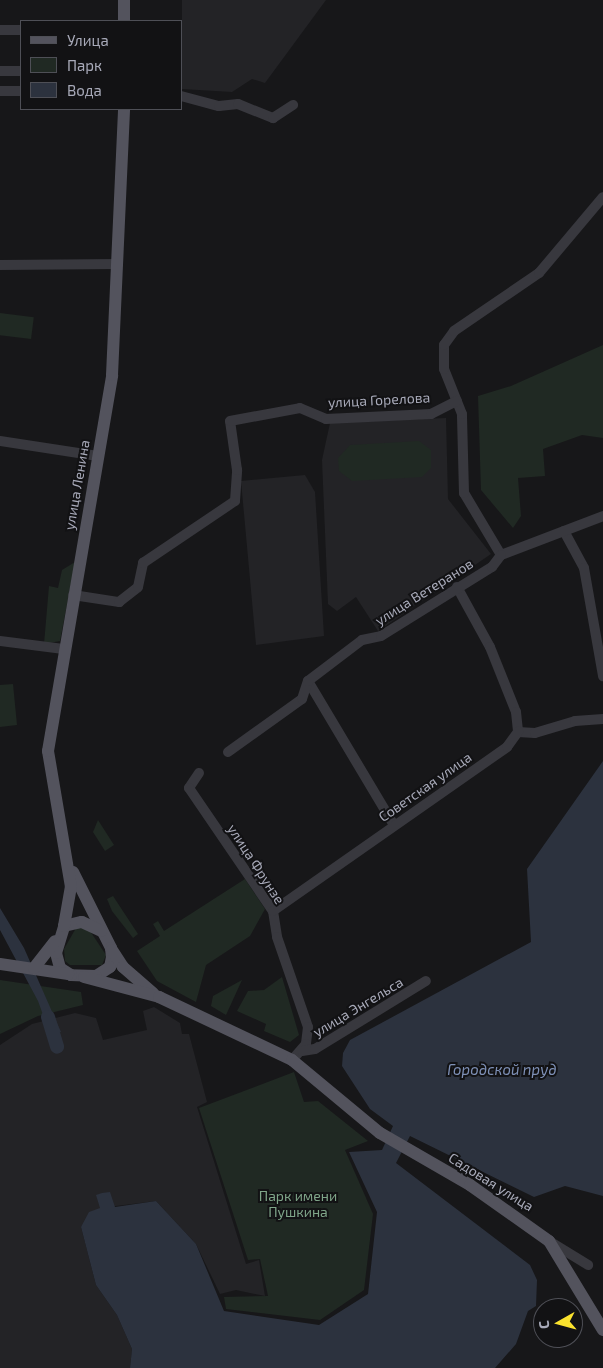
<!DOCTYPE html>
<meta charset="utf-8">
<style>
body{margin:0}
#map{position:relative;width:603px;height:1368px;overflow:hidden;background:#171719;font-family:"Exo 2",sans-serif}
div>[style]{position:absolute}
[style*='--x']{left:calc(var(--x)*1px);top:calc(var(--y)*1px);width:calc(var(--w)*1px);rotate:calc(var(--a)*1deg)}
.built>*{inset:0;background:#232326}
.green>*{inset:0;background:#202923;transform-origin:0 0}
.water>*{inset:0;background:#2c323e}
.river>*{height:14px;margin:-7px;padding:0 7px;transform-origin:7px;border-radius:7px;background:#2c323e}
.minor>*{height:10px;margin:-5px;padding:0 5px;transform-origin:5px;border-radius:5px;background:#38383e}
.major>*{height:12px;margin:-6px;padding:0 6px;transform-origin:6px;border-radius:6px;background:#53535d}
span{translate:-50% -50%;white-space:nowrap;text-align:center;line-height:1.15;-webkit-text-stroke:4px #121214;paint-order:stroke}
.street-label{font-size:14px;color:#a8aab9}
.park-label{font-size:14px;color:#7fa589}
.water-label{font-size:15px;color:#7e90b6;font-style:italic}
.legend{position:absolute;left:20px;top:20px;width:162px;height:90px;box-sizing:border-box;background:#121214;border:1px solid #4e4f56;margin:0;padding:6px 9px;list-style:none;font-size:15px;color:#a8aab9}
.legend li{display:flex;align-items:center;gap:10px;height:25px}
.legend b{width:25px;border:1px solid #4e4f56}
.north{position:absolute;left:533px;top:1298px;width:50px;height:50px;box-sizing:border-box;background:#121214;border:1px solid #4e4f56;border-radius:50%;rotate:263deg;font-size:14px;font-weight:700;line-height:20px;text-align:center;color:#a8aab9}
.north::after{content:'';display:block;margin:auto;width:18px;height:22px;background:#fae22e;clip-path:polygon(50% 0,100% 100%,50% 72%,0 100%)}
</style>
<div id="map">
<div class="built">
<i style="clip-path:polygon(182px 0,326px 0,265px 83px,252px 79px,232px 92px,182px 89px)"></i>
<i style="clip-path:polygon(446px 418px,448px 499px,491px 554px,378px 631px,356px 597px,337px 611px,328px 604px,322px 460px,330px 423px)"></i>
<i style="clip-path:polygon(305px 475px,315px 492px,324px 636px,256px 645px,241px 481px)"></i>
<i style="clip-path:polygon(154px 1007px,180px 1023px,182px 1034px,189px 1034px,207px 1102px,197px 1107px,246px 1264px,259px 1260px,265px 1296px,236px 1290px,220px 1294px,196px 1244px,156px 1201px,100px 1208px,81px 1227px,96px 1285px,117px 1315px,132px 1349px,130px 1368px,0 1368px,0 1045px,32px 1024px,75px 1013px,96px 1018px,103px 1040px,147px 1030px,143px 1011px)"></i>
</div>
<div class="green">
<i style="left:0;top:313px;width:34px;height:22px;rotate:7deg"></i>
<i style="clip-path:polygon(603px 345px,603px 438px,582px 435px,543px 449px,545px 476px,518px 478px,521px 516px,513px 528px,481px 490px,478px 396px,511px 386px)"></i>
<i style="clip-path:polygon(419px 441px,431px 450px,431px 468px,422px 477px,352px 481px,339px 471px,338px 458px,350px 445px)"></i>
<i style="clip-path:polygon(75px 562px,60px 641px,44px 644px,49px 586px,58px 588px,62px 570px)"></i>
<i style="clip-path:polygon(13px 684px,17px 725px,0 727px,0 685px)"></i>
<i style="clip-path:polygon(98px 820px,114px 845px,105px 851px,93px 832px)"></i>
<i style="clip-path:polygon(245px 879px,265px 909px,250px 936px,206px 965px,196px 1002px,157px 981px,137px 951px,160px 936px,153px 924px,158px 921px,164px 931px)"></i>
<i style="clip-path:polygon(113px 896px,138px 934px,133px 938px,112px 911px,107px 899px)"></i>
<i style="clip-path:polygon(76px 928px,88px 928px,106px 955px,102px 965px,70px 965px,65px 961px,64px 949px)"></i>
<i style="clip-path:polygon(282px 977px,299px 1035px,290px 1042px,264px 1031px,266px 1024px,237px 1011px,248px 991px,264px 990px)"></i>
<i style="clip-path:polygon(0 980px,81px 992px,83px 1005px,38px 1016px,0 1034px)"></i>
<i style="clip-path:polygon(242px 980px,226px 1015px,211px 1006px,213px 996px)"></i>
<i style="clip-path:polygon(294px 1072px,304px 1102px,318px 1101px,368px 1141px,345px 1150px,373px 1214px,364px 1290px,320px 1320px,226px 1309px,224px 1297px,268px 1296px,260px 1259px,248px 1260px,199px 1108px)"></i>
</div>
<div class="water">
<i style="clip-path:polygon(603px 761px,603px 1196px,565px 1186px,534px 1197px,410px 1136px,396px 1163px,530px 1265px,537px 1280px,536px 1306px,528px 1311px,516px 1344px,495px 1368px,130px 1368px,132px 1349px,117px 1315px,96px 1285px,81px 1227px,89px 1212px,100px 1208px,96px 1195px,102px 1193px,110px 1192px,115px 1207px,156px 1201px,196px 1244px,224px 1311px,319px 1325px,368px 1294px,377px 1212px,349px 1152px,382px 1150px,393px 1126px,370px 1109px,342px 1066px,343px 1053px,350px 1040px,531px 942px,527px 869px)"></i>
<i style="clip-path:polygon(0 908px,24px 948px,61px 1032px,50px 1034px,38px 1001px,0 930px)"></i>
</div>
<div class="river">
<i style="--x:48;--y:1017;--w:31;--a:73"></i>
</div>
<div class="minor">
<i style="--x:0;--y:30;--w:21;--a:0"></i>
<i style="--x:0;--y:71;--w:21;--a:0"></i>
<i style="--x:0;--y:91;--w:21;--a:0"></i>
<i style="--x:181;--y:96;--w:39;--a:15"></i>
<i style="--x:219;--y:106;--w:19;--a:-6"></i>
<i style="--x:238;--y:104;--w:38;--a:22"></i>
<i style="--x:273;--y:118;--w:24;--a:-33"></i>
<i style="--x:0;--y:265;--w:118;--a:-0.5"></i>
<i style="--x:0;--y:441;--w:99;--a:8.7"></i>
<i style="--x:564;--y:531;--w:42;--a:61.6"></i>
<i style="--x:584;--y:568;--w:110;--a:80"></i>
<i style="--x:501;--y:555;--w:72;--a:-120.8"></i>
<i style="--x:464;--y:493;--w:79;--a:-91.5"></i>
<i style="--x:462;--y:414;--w:48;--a:-111.8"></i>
<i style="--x:444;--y:369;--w:24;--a:-90"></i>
<i style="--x:444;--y:345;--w:17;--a:-54"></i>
<i style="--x:454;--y:331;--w:103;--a:-34.3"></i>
<i style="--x:539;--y:273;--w:99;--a:-49.9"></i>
<i style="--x:501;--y:555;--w:109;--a:-20.9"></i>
<i style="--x:457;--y:587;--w:68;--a:61.2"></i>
<i style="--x:490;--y:647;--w:70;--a:68.2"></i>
<i style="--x:516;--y:712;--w:20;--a:84"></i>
<i style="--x:73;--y:595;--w:47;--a:8.7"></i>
<i style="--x:119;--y:602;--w:24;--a:-38"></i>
<i style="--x:138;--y:587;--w:25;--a:-78"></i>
<i style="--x:143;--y:563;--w:111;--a:-34"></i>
<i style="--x:235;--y:501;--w:31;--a:-86"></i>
<i style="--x:237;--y:470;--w:49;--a:-98.1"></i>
<i style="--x:230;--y:421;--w:71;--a:-10.5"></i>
<i style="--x:300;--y:408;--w:28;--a:23"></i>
<i style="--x:326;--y:419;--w:105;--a:-2.7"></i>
<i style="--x:431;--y:414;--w:29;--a:-27"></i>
<i style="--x:0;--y:641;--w:64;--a:7.2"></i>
<i style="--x:308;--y:681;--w:168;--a:59.2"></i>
<i style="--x:518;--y:732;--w:17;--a:3"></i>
<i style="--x:535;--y:733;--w:42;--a:-16.7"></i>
<i style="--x:575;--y:721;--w:28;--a:-4"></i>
<i style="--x:228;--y:752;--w:91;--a:-35.6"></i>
<i style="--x:302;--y:699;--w:19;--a:-72"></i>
<i style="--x:308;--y:681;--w:68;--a:-37.2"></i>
<i style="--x:362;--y:640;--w:19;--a:-12"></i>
<i style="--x:381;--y:636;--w:131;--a:-31.9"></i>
<i style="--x:492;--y:567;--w:15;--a:-53"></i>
<i style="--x:199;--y:773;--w:18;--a:124"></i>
<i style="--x:189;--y:788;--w:149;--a:55.7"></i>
<i style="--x:273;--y:911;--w:26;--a:81"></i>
<i style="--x:277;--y:937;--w:95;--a:71"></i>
<i style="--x:308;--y:1027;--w:17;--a:97"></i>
<i style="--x:306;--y:1044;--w:21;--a:131"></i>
<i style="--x:273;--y:911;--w:286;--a:-35"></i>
<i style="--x:507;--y:747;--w:19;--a:-54"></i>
<i style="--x:302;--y:1051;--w:13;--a:-9"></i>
<i style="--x:315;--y:1049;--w:130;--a:-31.5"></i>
<i style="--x:549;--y:1241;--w:46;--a:31.6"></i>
</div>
<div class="major">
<i style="--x:124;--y:0;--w:21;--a:90"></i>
<i style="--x:73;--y:872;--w:85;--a:63.4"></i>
<i style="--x:111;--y:948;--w:9;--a:84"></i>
<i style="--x:112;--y:957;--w:10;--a:101"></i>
<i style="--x:110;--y:967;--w:17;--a:147"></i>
<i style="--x:96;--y:976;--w:25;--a:-178"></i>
<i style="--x:71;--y:975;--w:13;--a:-148"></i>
<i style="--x:60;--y:968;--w:16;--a:-105"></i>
<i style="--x:56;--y:953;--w:28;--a:-73"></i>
<i style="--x:64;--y:926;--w:18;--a:-13"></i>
<i style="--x:82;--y:922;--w:21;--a:25"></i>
<i style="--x:64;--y:926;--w:40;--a:-80"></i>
<i style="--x:71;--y:887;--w:138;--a:-99.6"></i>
<i style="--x:48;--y:751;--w:381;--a:-80.3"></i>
<i style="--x:112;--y:375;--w:266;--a:-87.4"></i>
<i style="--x:112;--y:950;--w:20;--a:57"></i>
<i style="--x:123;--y:967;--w:40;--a:41"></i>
<i style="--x:0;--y:964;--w:69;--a:8.4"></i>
<i style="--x:34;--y:968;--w:34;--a:-52"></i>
<i style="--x:84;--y:977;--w:78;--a:14.9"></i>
<i style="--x:159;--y:997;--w:147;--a:25.3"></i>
<i style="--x:292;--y:1060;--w:114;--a:39.7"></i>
<i style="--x:380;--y:1133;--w:104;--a:30"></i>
<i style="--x:470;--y:1185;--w:97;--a:35.3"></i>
<i style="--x:549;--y:1241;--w:104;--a:58.8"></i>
</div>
<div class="street-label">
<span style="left:379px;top:400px;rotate:-3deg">улица Горелова</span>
<span style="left:77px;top:485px;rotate:-80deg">улица Ленина</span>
<span style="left:424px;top:592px;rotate:-32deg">улица Ветеранов</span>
<span style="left:425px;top:787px;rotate:-35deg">Советская улица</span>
<span style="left:256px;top:864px;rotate:57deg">улица Фрунзе</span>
<span style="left:358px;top:1007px;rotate:-31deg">улица Энгельса</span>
<span style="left:491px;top:1182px;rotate:32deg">Садовая улица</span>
</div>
<div class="park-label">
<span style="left:298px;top:1204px">Парк имени<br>Пушкина</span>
</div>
<div class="water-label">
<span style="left:502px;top:1070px">Городской пруд</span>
</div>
<ul class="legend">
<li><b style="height:6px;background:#53535d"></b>Улица</li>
<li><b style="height:14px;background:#202923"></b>Парк</li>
<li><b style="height:14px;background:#2c323e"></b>Вода</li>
</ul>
<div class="north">С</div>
</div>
